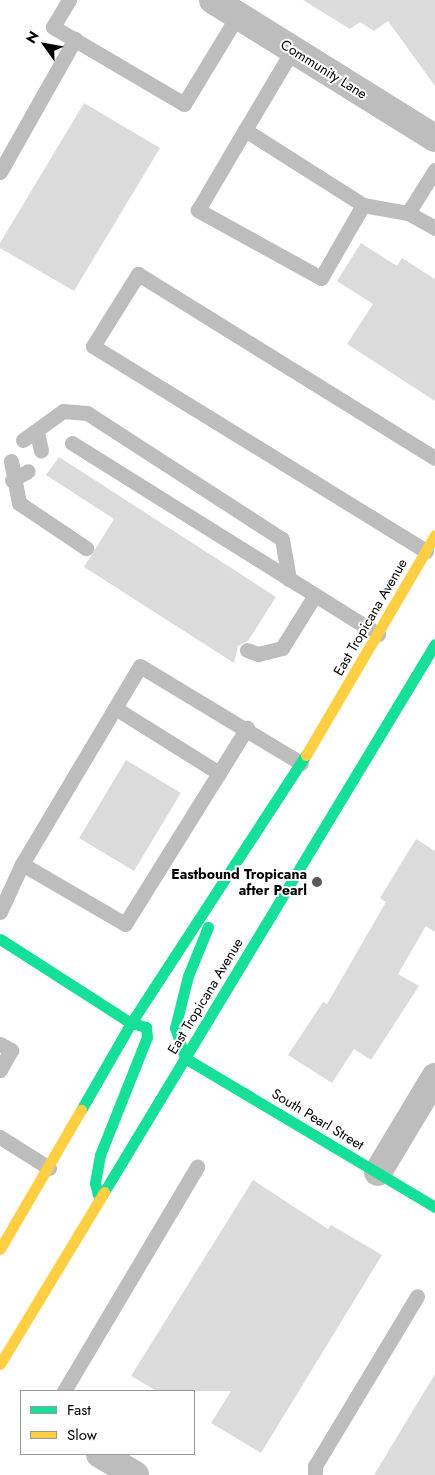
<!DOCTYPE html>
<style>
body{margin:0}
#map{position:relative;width:435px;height:1475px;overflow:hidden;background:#fff;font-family:Jost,sans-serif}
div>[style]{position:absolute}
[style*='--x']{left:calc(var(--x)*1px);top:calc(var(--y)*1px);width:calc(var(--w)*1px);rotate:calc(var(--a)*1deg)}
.building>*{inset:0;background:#dbdbdb;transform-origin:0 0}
.lane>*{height:15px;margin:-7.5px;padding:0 7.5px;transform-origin:7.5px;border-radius:7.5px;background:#bdbdbd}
.street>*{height:28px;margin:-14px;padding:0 14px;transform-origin:14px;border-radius:14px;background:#bdbdbd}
.fast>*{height:11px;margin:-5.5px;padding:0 5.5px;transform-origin:5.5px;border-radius:5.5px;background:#16e098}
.slow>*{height:11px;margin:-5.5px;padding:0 5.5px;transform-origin:5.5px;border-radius:5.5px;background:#ffcf43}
.dots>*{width:14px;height:14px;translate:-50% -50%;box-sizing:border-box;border:2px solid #fff;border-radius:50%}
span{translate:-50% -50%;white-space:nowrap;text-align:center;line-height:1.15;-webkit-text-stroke:4px #fff;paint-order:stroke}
.street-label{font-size:14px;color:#000}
.poi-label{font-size:14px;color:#000;font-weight:700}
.right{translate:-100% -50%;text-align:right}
.legend{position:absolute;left:20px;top:1390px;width:175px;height:65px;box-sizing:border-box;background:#fff;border:1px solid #999;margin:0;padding:6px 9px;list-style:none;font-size:15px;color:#000}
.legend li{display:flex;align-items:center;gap:10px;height:25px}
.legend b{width:25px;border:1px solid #999}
.north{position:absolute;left:20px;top:20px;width:50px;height:50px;-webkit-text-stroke:4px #fff;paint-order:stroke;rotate:302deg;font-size:14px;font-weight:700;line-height:20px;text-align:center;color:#000}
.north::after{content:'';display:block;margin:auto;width:18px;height:22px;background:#000;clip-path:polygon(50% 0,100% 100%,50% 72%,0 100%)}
</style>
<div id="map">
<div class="building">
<i style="clip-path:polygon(303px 0,435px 0,435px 86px,388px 21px,374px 31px,360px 22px,350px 29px)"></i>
<i style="clip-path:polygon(84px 103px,160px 148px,74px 291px,0 248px,0 243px)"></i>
<i style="clip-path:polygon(361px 243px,397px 266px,402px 258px,435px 279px,435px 401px,347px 344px,373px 304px,337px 281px)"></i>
<i style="clip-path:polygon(59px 457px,276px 597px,248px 641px,238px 646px,234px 663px,84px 567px,114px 519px,46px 475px)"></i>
<i style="left:126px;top:760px;width:64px;height:91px;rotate:31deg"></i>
<i style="clip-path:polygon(416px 839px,435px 851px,435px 932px,426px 926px,398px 974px,419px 986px,371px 1060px,354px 1049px,332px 1083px,288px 1055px,323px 1002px,327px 1004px,386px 902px,380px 898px)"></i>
<i style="clip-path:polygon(253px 1180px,328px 1229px,331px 1225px,382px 1255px,261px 1453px,211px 1423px,231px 1391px,157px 1391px,131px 1376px)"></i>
<i style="clip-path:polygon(435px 1374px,435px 1475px,374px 1475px)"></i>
</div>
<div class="lane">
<i style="--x:69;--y:0;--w:31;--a:121"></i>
<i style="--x:53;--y:27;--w:152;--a:30.4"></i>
<i style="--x:184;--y:104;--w:104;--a:-58.8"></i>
<i style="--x:245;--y:130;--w:140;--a:32.4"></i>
<i style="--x:363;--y:205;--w:84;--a:119.9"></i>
<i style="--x:321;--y:278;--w:141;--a:-151.1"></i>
<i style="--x:198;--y:210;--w:93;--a:-59.6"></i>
<i style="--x:245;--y:130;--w:94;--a:-59.3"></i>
<i style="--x:0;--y:172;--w:153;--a:-60.6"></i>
<i style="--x:363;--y:205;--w:46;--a:10.1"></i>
<i style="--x:408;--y:213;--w:31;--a:29"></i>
<i style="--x:408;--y:213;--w:51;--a:-57.9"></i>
<i style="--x:37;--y:433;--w:18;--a:77"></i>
<i style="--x:23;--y:440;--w:49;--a:-35.9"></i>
<i style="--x:63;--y:411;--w:24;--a:5"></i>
<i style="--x:87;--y:413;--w:232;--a:32.9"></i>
<i style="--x:282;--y:539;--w:41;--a:80.1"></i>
<i style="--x:72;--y:443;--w:361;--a:32"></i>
<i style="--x:11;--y:461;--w:43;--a:79.2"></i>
<i style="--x:19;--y:503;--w:81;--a:33.9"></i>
<i style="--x:12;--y:480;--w:18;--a:-29"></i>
<i style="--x:426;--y:551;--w:391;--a:-148.4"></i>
<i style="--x:93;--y:346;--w:85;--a:-58"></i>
<i style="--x:138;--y:274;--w:349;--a:31.8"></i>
<i style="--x:247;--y:650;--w:12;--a:20"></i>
<i style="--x:258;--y:654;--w:25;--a:-14"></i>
<i style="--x:282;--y:648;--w:62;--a:-58.1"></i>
<i style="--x:115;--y:708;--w:123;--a:32"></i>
<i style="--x:22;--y:864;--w:119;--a:30.2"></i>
<i style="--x:125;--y:924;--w:231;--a:-58.1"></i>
<i style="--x:0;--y:912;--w:53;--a:-65.4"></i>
<i style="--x:22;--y:864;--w:230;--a:-59.2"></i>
<i style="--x:140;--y:666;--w:188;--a:31.1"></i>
<i style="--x:0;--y:1044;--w:13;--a:29"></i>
<i style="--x:11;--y:1050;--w:23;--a:119"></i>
<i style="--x:0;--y:1137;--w:58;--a:32.3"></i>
<i style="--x:64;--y:1391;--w:261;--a:-59.3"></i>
<i style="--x:315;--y:1475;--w:9;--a:-90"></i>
<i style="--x:315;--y:1466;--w:198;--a:-59"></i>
</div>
<div class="street">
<i style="--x:213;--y:0;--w:261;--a:31.9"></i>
<i style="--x:378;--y:1172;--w:111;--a:-59"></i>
<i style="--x:100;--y:1454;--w:41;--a:31"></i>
</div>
<div class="fast">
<i style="--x:0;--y:939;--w:156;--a:32.7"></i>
<i style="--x:185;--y:1058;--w:291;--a:30.8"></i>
<i style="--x:185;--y:1058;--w:32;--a:-108"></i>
<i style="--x:175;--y:1028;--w:54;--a:-76"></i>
<i style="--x:188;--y:976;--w:53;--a:-67.8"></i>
<i style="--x:81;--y:1110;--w:100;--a:-60.1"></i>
<i style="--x:131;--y:1023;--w:320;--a:-56.9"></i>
<i style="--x:104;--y:1192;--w:640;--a:-58.87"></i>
<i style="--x:98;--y:1195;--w:12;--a:-104"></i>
<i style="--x:95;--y:1183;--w:28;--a:-80"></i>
<i style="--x:100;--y:1155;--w:127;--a:-68.3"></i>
<i style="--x:147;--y:1037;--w:10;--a:-96"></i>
<i style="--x:146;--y:1027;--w:16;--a:-165"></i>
</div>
<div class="slow">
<i style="--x:306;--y:755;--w:255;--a:-59.6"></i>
<i style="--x:0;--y:1249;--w:161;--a:-59.8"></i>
<i style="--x:0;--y:1364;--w:201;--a:-58.8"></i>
</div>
<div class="dots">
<i style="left:317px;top:882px;background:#595959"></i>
</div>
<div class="street-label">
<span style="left:324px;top:69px;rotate:32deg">Community Lane</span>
<span style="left:370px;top:617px;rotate:-60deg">East Tropicana Avenue</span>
<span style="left:205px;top:996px;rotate:-59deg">East Tropicana Avenue</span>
<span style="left:318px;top:1119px;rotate:31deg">South Pearl Street</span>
</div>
<div class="poi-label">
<span class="right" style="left:307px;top:882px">Eastbound Tropicana<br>after Pearl</span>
</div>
<ul class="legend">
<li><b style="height:6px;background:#16e098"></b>Fast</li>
<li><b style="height:6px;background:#ffcf43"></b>Slow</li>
</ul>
<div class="north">N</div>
</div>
